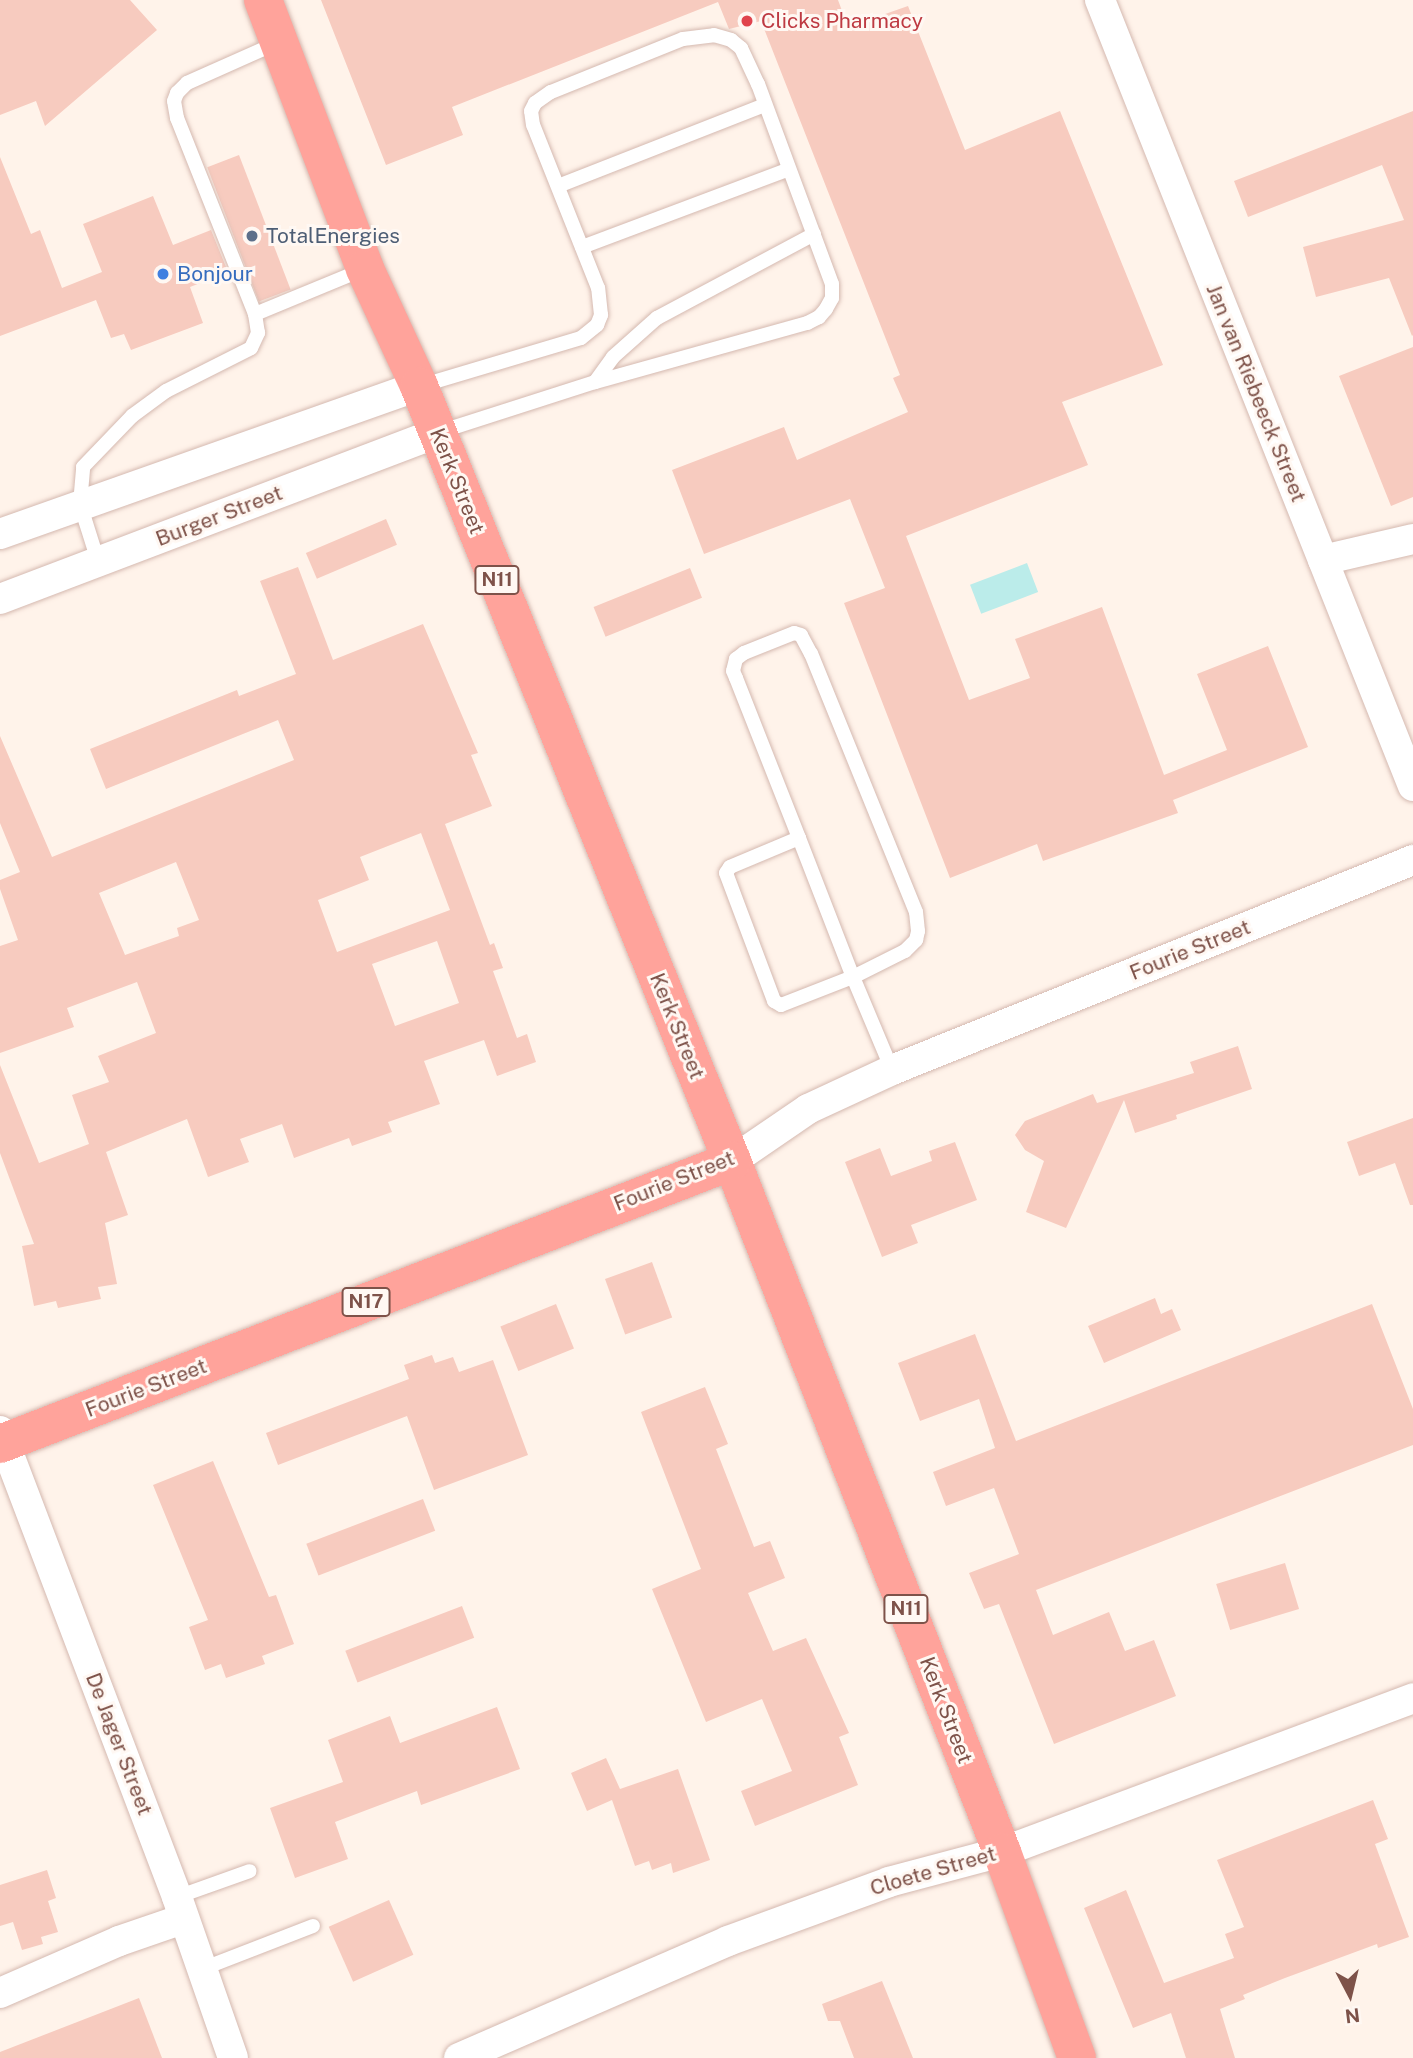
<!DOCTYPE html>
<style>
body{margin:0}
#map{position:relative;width:1413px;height:2058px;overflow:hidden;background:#fff3ea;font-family:"Public Sans",sans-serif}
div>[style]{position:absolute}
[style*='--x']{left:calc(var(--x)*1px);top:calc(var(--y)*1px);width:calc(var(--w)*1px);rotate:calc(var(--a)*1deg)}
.water>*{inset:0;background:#bbecea;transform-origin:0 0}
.building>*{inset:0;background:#f7cbbf;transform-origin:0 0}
.roads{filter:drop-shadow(0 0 2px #d5b9b0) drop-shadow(0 0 2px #d5b9b0)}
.lane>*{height:14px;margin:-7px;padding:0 7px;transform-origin:7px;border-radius:7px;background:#fff}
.street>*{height:30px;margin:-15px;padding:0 15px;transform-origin:15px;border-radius:15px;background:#fff}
.highway>*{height:38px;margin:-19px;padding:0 19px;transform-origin:19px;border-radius:19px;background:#ffa39b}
.dots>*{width:19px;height:19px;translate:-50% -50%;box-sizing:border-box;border:4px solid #fff8f3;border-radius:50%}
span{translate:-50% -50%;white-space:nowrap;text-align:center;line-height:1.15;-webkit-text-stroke:6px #fff8f3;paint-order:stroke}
.shield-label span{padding:2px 5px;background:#fff8f3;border:2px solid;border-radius:5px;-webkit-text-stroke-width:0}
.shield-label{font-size:19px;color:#7e5249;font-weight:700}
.health-label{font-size:21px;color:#be3a42}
.left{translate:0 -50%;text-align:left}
.service-label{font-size:21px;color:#4e5e75}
.shop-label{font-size:21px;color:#366cbe}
.street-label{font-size:21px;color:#7e5249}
.north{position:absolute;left:1315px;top:1960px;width:70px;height:70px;-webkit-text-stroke:5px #fff8f3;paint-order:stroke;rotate:173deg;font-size:19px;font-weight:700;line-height:28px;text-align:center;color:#7e5249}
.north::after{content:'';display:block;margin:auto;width:24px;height:32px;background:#7e5249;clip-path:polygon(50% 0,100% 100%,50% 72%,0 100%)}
</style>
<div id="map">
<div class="water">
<i style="left:1027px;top:563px;width:31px;height:61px;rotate:69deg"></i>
</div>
<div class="building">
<i style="clip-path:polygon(0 0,130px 0,157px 30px,45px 126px,36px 101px,0 115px)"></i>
<i style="clip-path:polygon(321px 0,838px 0,848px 27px,908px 6px,965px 150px,1060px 111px,1163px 365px,1062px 402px,1088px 465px,906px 536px,969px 700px,1030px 678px,1015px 639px,1102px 607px,1164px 775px,1227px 750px,1197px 674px,1268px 646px,1308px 747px,1173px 800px,1178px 813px,1043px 861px,1037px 844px,950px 878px,844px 603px,885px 588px,850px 499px,704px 554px,672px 470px,784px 427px,797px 460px,908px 412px,893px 378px,900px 375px,761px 21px,729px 29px,718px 2px,452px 107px,463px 135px,386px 165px)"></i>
<i style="clip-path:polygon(1413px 111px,1413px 335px,1412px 336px,1389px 278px,1316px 297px,1303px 247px,1404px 220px,1382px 165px,1248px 217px,1234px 181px)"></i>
<i style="left:239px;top:155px;width:144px;height:34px;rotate:69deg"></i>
<i style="clip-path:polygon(0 157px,31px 234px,40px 230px,62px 288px,102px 272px,83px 224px,153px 196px,173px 245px,211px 230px,228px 272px,190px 287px,203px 323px,131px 350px,124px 334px,111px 338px,96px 300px,0 336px)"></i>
<i style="clip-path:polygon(1413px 347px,1413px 497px,1391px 506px,1339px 376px)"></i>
<i style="left:386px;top:519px;width:28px;height:87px;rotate:67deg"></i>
<i style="clip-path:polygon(evenodd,298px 567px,333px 660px,423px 624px,478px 753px,471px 755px,492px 806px,445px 824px,490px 945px,494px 943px,503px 968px,493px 971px,517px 1038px,527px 1034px,536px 1062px,497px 1076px,484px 1040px,424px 1061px,440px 1104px,388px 1122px,392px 1132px,352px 1146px,349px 1138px,294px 1158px,282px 1124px,240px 1139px,249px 1162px,208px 1177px,187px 1119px,106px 1152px,128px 1215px,105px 1223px,117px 1284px,98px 1287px,101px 1299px,58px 1308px,56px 1301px,34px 1306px,22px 1246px,34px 1244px,0 1153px,0 1065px,39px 1163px,89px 1144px,72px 1095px,109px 1082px,98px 1056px,156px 1033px,137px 982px,67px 1008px,74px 1027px,0 1053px,0 946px,18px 940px,0 889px,0 880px,20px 872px,0 823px,0 736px,52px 857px,294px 760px,278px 720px,106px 789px,90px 749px,237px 690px,239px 696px,296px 674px,260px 581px,298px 567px,421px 833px,450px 910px,337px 952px,318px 900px,369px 880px,360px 857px,421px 833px,298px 567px,176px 862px,199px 920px,177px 928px,179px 936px,125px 955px,99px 893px,176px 862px,298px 567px,437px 941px,459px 1003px,395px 1026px,372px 964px,437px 941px)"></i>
<i style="left:690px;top:568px;width:32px;height:104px;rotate:68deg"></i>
<i style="clip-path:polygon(1238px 1046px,1252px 1089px,1176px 1115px,1177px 1119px,1135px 1133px,1124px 1100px,1066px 1228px,1026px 1212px,1044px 1161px,1025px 1150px,1015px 1135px,1025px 1121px,1093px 1094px,1097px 1103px,1194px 1073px,1190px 1062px)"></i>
<i style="clip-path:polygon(1413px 1118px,1413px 1205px,1410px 1205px,1395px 1163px,1359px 1176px,1347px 1142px)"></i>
<i style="clip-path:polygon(955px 1142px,977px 1200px,911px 1225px,918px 1243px,882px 1257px,845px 1162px,880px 1148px,891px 1176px,932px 1161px,929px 1151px)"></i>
<i style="left:652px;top:1262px;width:59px;height:50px;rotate:70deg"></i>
<i style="clip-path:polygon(1155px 1298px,1161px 1314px,1172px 1309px,1181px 1330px,1104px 1363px,1088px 1326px)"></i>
<i style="left:556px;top:1304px;width:48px;height:60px;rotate:68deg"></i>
<i style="clip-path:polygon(1372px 1304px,1413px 1409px,1413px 1445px,1036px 1590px,1053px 1635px,1109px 1612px,1125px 1651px,1154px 1640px,1176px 1696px,1054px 1744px,999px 1604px,984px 1609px,969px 1573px,1019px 1554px,994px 1488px,946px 1506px,933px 1472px,995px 1448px,979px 1399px,920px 1421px,898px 1363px,975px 1334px,1016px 1441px)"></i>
<i style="clip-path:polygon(432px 1355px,435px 1363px,453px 1357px,459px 1372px,493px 1360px,528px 1455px,434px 1490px,407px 1416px,278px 1465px,266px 1433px,409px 1379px,404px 1365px)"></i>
<i style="clip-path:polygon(705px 1387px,728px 1444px,716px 1449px,754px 1547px,770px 1541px,785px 1578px,748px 1593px,773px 1651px,806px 1638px,849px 1733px,839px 1737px,858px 1785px,755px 1826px,741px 1791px,792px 1771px,762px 1699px,706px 1722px,652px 1589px,701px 1569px,641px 1412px)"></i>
<i style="clip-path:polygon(213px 1461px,269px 1597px,276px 1595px,294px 1644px,262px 1656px,265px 1664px,226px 1678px,221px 1664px,205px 1670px,189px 1627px,208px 1620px,153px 1485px)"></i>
<i style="left:423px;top:1499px;width:34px;height:125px;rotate:69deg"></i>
<i style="left:1285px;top:1563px;width:48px;height:72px;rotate:73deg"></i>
<i style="left:462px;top:1606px;width:34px;height:125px;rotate:69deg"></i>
<i style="clip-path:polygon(497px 1707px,520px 1769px,421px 1805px,417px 1791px,335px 1822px,348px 1859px,295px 1878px,270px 1808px,343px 1782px,328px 1740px,390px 1716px,400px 1743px)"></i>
<i style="clip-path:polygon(606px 1758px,620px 1789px,678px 1769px,710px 1860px,673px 1873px,671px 1863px,652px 1870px,649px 1861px,635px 1866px,612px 1800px,587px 1811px,571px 1773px)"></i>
<i style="clip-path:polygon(1373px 1800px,1388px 1839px,1375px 1844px,1409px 1937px,1378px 1948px,1377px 1944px,1285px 1978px,1243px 1995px,1245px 1999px,1220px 2009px,1235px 2058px,1186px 2058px,1171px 2013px,1133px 2028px,1084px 1908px,1126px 1890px,1164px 1983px,1234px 1958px,1225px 1934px,1244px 1927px,1217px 1860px)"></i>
<i style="clip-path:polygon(47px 1870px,56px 1898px,48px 1901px,58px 1932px,41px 1937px,43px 1944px,22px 1950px,13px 1922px,0 1926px,0 1885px)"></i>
<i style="left:389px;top:1900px;width:60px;height:66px;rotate:66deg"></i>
<i style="clip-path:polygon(882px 1981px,913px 2058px,854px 2058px,840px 2021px,828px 2021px,822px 2004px)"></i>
<i style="clip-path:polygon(139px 1998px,162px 2058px,0 2058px,0 2052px)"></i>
</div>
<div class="roads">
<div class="lane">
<i style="--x:558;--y:186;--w:222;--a:-21.4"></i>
<i style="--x:582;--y:247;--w:221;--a:-20.6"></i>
<i style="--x:255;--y:314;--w:118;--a:-22.4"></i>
<i style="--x:595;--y:382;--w:31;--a:-54"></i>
<i style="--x:613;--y:357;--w:59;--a:-41.6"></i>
<i style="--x:657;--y:318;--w:178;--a:-28.1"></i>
<i style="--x:420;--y:386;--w:168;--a:-16.6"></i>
<i style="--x:581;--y:338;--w:21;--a:-39"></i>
<i style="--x:597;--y:325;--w:11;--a:-68"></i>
<i style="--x:601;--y:315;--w:27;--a:-96"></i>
<i style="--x:598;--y:288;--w:175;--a:-111.7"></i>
<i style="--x:533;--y:125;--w:14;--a:-98"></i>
<i style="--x:531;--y:111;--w:9;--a:-63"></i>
<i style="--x:535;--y:103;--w:19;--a:-35"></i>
<i style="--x:551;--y:92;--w:142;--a:-21.9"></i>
<i style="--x:683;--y:39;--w:31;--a:-7"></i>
<i style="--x:714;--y:35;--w:18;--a:16"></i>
<i style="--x:731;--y:40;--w:13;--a:39"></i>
<i style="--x:741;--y:48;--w:40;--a:65"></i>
<i style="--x:758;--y:84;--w:213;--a:69.7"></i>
<i style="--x:832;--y:284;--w:14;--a:90"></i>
<i style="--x:832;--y:298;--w:13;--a:119"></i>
<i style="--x:826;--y:309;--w:11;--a:131"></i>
<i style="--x:819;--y:317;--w:13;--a:153"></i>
<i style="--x:807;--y:323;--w:220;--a:164.4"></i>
<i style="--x:595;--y:382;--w:164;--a:162.2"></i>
<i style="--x:98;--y:561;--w:60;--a:-107.5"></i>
<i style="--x:80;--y:504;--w:37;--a:-85"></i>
<i style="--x:83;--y:467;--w:71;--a:-46.1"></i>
<i style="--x:132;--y:416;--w:42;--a:-36.3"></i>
<i style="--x:166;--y:391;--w:95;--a:-26.8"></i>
<i style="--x:251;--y:348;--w:17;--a:-65"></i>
<i style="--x:258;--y:333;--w:19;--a:-99"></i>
<i style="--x:255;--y:314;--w:211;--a:-111.7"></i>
<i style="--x:177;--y:118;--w:17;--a:-100"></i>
<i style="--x:174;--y:101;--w:9;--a:-69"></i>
<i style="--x:177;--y:93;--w:14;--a:-45"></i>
<i style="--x:187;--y:83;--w:98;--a:-24"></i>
<i style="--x:799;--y:838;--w:75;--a:157.2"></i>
<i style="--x:730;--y:867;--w:7;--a:124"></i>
<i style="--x:726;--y:873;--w:137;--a:69.4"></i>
<i style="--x:774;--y:1001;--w:8;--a:30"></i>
<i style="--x:781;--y:1005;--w:77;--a:-21.3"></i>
<i style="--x:853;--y:977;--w:58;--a:-26.6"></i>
<i style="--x:905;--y:951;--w:16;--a:-45"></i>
<i style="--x:916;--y:940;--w:9;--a:-77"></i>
<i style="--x:918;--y:931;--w:19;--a:-96"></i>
<i style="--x:916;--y:912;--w:279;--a:-112.1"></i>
<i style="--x:811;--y:654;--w:21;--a:-118"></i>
<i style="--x:801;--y:635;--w:7;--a:-164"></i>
<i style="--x:794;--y:633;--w:54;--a:158.2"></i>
<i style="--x:744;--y:653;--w:10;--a:143"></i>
<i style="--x:736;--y:659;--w:12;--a:104"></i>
<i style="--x:733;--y:671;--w:8;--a:67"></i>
<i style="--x:736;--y:678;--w:172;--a:68.5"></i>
<i style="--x:799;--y:838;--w:149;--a:68.8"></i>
<i style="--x:853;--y:977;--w:101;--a:67.2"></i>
<i style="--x:177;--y:1897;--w:77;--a:-19.6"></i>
<i style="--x:202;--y:1969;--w:119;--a:-21.2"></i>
</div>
<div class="street">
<i style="--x:1100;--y:0;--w:846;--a:68.29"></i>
<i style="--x:0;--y:534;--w:444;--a:-19.5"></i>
<i style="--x:1323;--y:560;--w:92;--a:-13.1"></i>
<i style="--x:0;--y:599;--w:468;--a:-20.8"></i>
<i style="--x:732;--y:1161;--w:92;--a:-34.4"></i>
<i style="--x:808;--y:1109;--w:93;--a:-24.9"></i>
<i style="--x:892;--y:1070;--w:562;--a:-21.95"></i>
<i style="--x:0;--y:1431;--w:498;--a:69.2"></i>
<i style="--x:177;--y:1897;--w:170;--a:70.8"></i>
<i style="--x:0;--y:1993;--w:130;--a:-23.6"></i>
<i style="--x:119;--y:1941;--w:68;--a:-19"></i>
<i style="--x:459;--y:2058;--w:293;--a:-23.5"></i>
<i style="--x:728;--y:1941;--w:171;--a:-20.1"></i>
<i style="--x:889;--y:1882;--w:117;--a:-14.9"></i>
<i style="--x:1002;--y:1852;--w:439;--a:-20.5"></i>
</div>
<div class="highway">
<i style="--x:263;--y:0;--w:288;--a:69.2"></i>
<i style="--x:365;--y:269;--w:129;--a:65.2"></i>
<i style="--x:419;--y:386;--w:836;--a:68.01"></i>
<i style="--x:732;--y:1161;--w:742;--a:68.66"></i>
<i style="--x:1002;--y:1852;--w:219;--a:70"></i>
<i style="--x:0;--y:1444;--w:785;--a:-21.14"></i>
</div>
</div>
<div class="dots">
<i style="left:747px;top:21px;background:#e0444e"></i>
<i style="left:252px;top:236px;background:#5c6f8a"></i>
<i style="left:163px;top:274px;background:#3f7fe0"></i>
</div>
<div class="shield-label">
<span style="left:497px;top:580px">N11</span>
<span style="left:366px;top:1302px">N17</span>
<span style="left:906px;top:1609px">N11</span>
</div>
<div class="health-label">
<span class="left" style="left:761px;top:21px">Clicks Pharmacy</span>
</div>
<div class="service-label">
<span class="left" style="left:266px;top:236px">TotalEnergies</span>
</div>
<div class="shop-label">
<span class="left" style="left:177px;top:274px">Bonjour</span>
</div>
<div class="street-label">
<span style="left:1256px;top:393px;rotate:68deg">Jan van Riebeeck Street</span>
<span style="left:457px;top:481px;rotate:68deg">Kerk Street</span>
<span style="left:219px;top:516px;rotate:-21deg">Burger Street</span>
<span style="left:1190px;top:950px;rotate:-22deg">Fourie Street</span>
<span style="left:677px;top:1026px;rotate:68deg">Kerk Street</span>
<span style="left:674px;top:1181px;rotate:-22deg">Fourie Street</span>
<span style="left:146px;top:1388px;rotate:-21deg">Fourie Street</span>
<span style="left:946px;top:1710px;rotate:69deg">Kerk Street</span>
<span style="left:119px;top:1744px;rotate:69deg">De Jager Street</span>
<span style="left:933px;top:1871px;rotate:-16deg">Cloete Street</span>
</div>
<div class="north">N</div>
</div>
